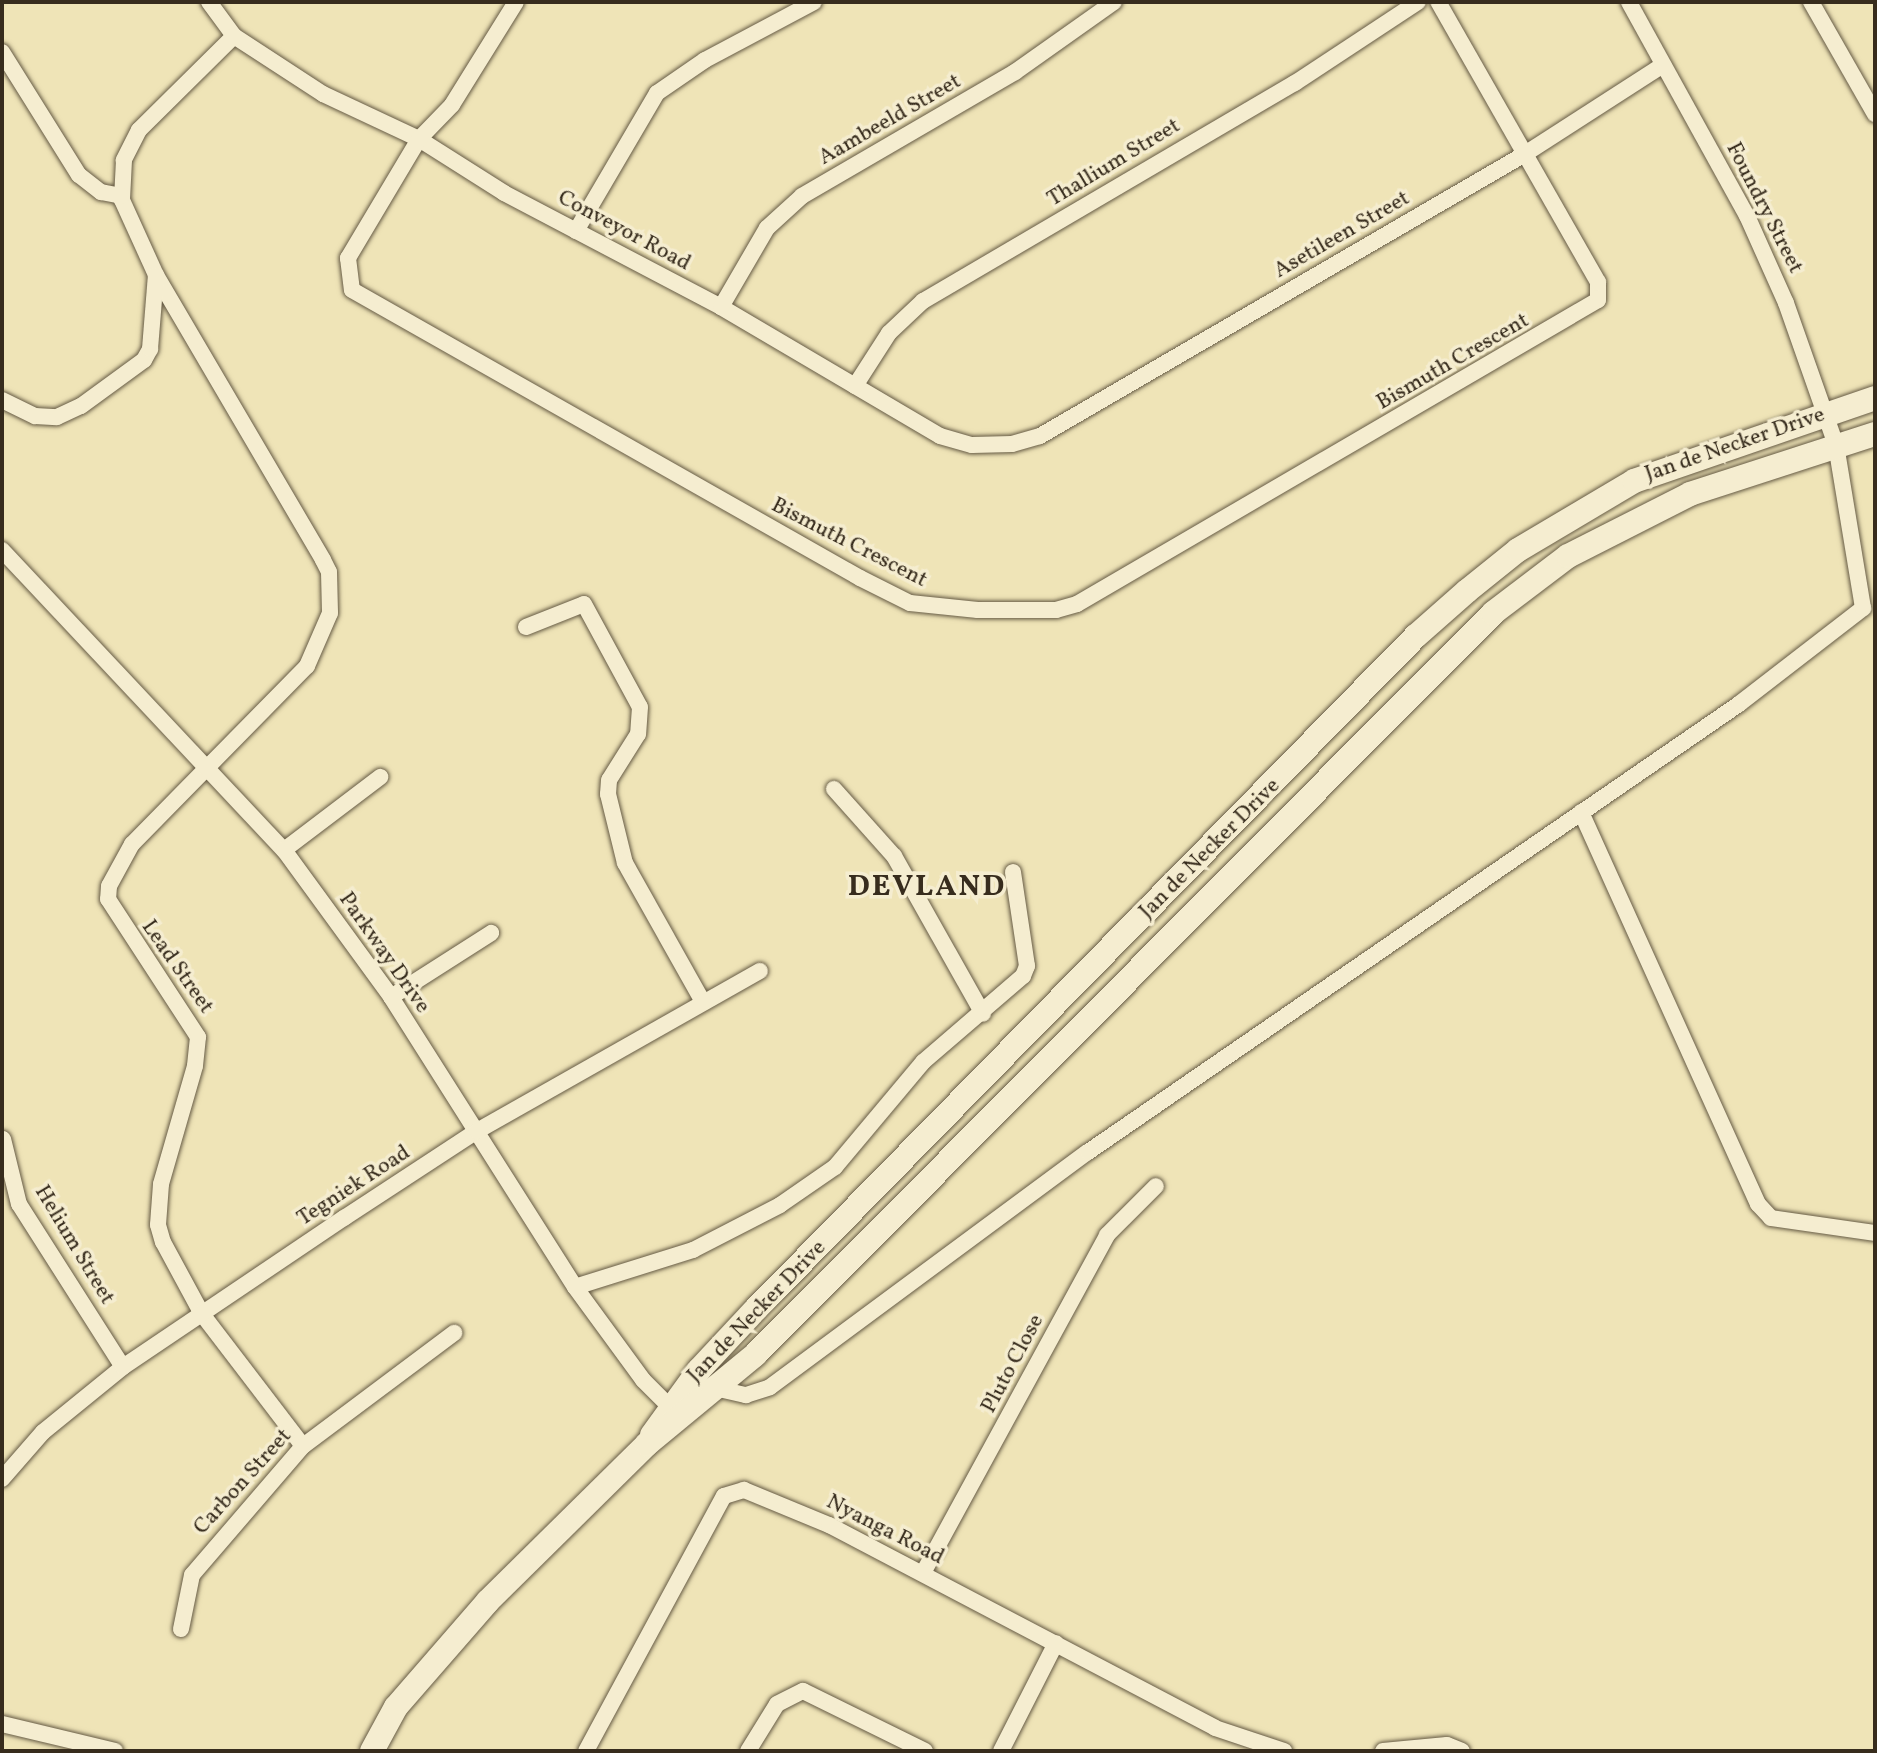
<!DOCTYPE html>
<style>
body{margin:0}
#map{position:relative;width:1877px;height:1753px;overflow:hidden;background:#efe4b7;font-family:Vollkorn,serif}
div>[style]{position:absolute}
[style*='--x']{left:calc(var(--x)*1px);top:calc(var(--y)*1px);width:calc(var(--w)*1px);rotate:calc(var(--a)*1deg)}
.roads{filter:drop-shadow(0 0 2px #655a44) drop-shadow(0 0 2px #655a44)}
.street>*{height:16px;margin:-8px;padding:0 8px;transform-origin:8px;border-radius:8px;background:#f5edd0}
.secondary>*{height:24px;margin:-12px;padding:0 12px;transform-origin:12px;border-radius:12px;background:#f5edd0}
span{translate:-50% -50%;white-space:nowrap;text-align:center;line-height:1.15;-webkit-text-stroke:7px #f5edd0;paint-order:stroke}
.street-label{font-size:22px;color:#372c1d}
.district-label{font-size:30px;color:#372c1d;font-weight:700;letter-spacing:2px}
.frame{position:absolute;inset:0;border:4px solid #372c1d;pointer-events:none}
</style>
<div id="map">
<div class="roads">
<div class="street">
<i style="--x:209;--y:2;--w:42;--a:53.7"></i>
<i style="--x:234;--y:36;--w:106;--a:33.1"></i>
<i style="--x:323;--y:94;--w:106;--a:25.1"></i>
<i style="--x:419;--y:139;--w:101;--a:32.4"></i>
<i style="--x:504;--y:193;--w:245;--a:27.7"></i>
<i style="--x:721;--y:307;--w:254;--a:30.5"></i>
<i style="--x:940;--y:436;--w:33;--a:16"></i>
<i style="--x:972;--y:445;--w:40;--a:-1.4"></i>
<i style="--x:1012;--y:444;--w:29;--a:-16"></i>
<i style="--x:1040;--y:436;--w:561;--a:-30.18"></i>
<i style="--x:1525;--y:154;--w:164;--a:-32.8"></i>
<i style="--x:516;--y:2;--w:121;--a:121.9"></i>
<i style="--x:452;--y:105;--w:47;--a:134.1"></i>
<i style="--x:419;--y:139;--w:139;--a:120.8"></i>
<i style="--x:348;--y:258;--w:32;--a:83"></i>
<i style="--x:352;--y:290;--w:584;--a:29.55"></i>
<i style="--x:860;--y:578;--w:56;--a:26.6"></i>
<i style="--x:910;--y:603;--w:68;--a:5.9"></i>
<i style="--x:978;--y:610;--w:78;--a:0"></i>
<i style="--x:1056;--y:610;--w:22;--a:-16"></i>
<i style="--x:1077;--y:604;--w:603;--a:-30.26"></i>
<i style="--x:1598;--y:300;--w:18;--a:-90"></i>
<i style="--x:1598;--y:282;--w:322;--a:-119.7"></i>
<i style="--x:1811;--y:2;--w:129;--a:60.3"></i>
<i style="--x:234;--y:36;--w:134;--a:135.3"></i>
<i style="--x:139;--y:130;--w:34;--a:117"></i>
<i style="--x:124;--y:160;--w:40;--a:92.9"></i>
<i style="--x:122;--y:200;--w:82;--a:65.6"></i>
<i style="--x:156;--y:275;--w:330;--a:59.6"></i>
<i style="--x:323;--y:560;--w:13;--a:63"></i>
<i style="--x:329;--y:572;--w:41;--a:88.6"></i>
<i style="--x:330;--y:613;--w:58;--a:113.5"></i>
<i style="--x:307;--y:666;--w:250;--a:134.5"></i>
<i style="--x:132;--y:844;--w:48;--a:118.7"></i>
<i style="--x:109;--y:886;--w:13;--a:94"></i>
<i style="--x:108;--y:899;--w:165;--a:56.9"></i>
<i style="--x:198;--y:1037;--w:29;--a:96"></i>
<i style="--x:195;--y:1066;--w:123;--a:106.1"></i>
<i style="--x:161;--y:1184;--w:41;--a:94.2"></i>
<i style="--x:158;--y:1225;--w:18;--a:74"></i>
<i style="--x:163;--y:1242;--w:82;--a:61.6"></i>
<i style="--x:202;--y:1314;--w:166;--a:52.6"></i>
<i style="--x:2;--y:52;--w:145;--a:58"></i>
<i style="--x:79;--y:175;--w:28;--a:38"></i>
<i style="--x:101;--y:192;--w:21;--a:11"></i>
<i style="--x:576;--y:231;--w:160;--a:-59.6"></i>
<i style="--x:657;--y:93;--w:58;--a:-34.5"></i>
<i style="--x:705;--y:60;--w:123;--a:-28"></i>
<i style="--x:721;--y:307;--w:91;--a:-59.8"></i>
<i style="--x:767;--y:228;--w:47;--a:-42.4"></i>
<i style="--x:802;--y:196;--w:246;--a:-30.2"></i>
<i style="--x:1015;--y:72;--w:121;--a:-35.3"></i>
<i style="--x:855;--y:386;--w:63;--a:-57.3"></i>
<i style="--x:889;--y:333;--w:47;--a:-43.3"></i>
<i style="--x:923;--y:301;--w:431;--a:-30.4"></i>
<i style="--x:1295;--y:83;--w:147;--a:-33.4"></i>
<i style="--x:2;--y:400;--w:37;--a:26"></i>
<i style="--x:35;--y:416;--w:22;--a:3"></i>
<i style="--x:57;--y:417;--w:26;--a:-25"></i>
<i style="--x:81;--y:406;--w:78;--a:-36.1"></i>
<i style="--x:144;--y:360;--w:13;--a:-61"></i>
<i style="--x:150;--y:349;--w:74;--a:-85.4"></i>
<i style="--x:2;--y:550;--w:412;--a:46.8"></i>
<i style="--x:284;--y:850;--w:182;--a:53.9"></i>
<i style="--x:391;--y:997;--w:343;--a:57.6"></i>
<i style="--x:575;--y:1287;--w:115;--a:53.8"></i>
<i style="--x:643;--y:1380;--w:49;--a:45"></i>
<i style="--x:526;--y:627;--w:62;--a:-21.6"></i>
<i style="--x:584;--y:604;--w:117;--a:61.5"></i>
<i style="--x:640;--y:707;--w:27;--a:94"></i>
<i style="--x:638;--y:734;--w:54;--a:122.2"></i>
<i style="--x:609;--y:780;--w:14;--a:94"></i>
<i style="--x:608;--y:794;--w:71;--a:76.2"></i>
<i style="--x:625;--y:863;--w:159;--a:60.7"></i>
<i style="--x:834;--y:789;--w:90;--a:48.2"></i>
<i style="--x:894;--y:856;--w:181;--a:60.6"></i>
<i style="--x:1581;--y:812;--w:430;--a:65.7"></i>
<i style="--x:1758;--y:1204;--w:19;--a:47"></i>
<i style="--x:1771;--y:1218;--w:105;--a:8.2"></i>
<i style="--x:284;--y:850;--w:121;--a:-37.2"></i>
<i style="--x:391;--y:997;--w:119;--a:-32.6"></i>
<i style="--x:3;--y:1139;--w:67;--a:76.2"></i>
<i style="--x:19;--y:1204;--w:193;--a:57.5"></i>
<i style="--x:575;--y:1287;--w:124;--a:-17.4"></i>
<i style="--x:693;--y:1250;--w:98;--a:-27.3"></i>
<i style="--x:780;--y:1205;--w:67;--a:-34.6"></i>
<i style="--x:835;--y:1167;--w:137;--a:-50"></i>
<i style="--x:923;--y:1062;--w:132;--a:-40.7"></i>
<i style="--x:1023;--y:976;--w:11;--a:-68"></i>
<i style="--x:1027;--y:966;--w:95;--a:-98.5"></i>
<i style="--x:719;--y:1389;--w:28;--a:13"></i>
<i style="--x:746;--y:1395;--w:25;--a:-18"></i>
<i style="--x:770;--y:1387;--w:395;--a:-36.5"></i>
<i style="--x:1088;--y:1152;--w:790;--a:-34.53"></i>
<i style="--x:1739;--y:704;--w:157;--a:-37.7"></i>
<i style="--x:1863;--y:608;--w:165;--a:-99.4"></i>
<i style="--x:1836;--y:445;--w:151;--a:-109.4"></i>
<i style="--x:1786;--y:303;--w:95;--a:-114.1"></i>
<i style="--x:1747;--y:216;--w:244;--a:-118.9"></i>
<i style="--x:2;--y:1479;--w:62;--a:-48.9"></i>
<i style="--x:43;--y:1432;--w:103;--a:-39.1"></i>
<i style="--x:123;--y:1367;--w:267;--a:-34"></i>
<i style="--x:344;--y:1218;--w:159;--a:-33.2"></i>
<i style="--x:477;--y:1131;--w:325;--a:-29.5"></i>
<i style="--x:923;--y:1573;--w:385;--a:-61.4"></i>
<i style="--x:1107;--y:1235;--w:69;--a:-45"></i>
<i style="--x:181;--y:1629;--w:55;--a:-78.5"></i>
<i style="--x:192;--y:1575;--w:170;--a:-49.3"></i>
<i style="--x:303;--y:1446;--w:189;--a:-36.8"></i>
<i style="--x:2;--y:1724;--w:116;--a:13.4"></i>
<i style="--x:586;--y:1751;--w:290;--a:-61.6"></i>
<i style="--x:724;--y:1496;--w:21;--a:-17"></i>
<i style="--x:744;--y:1490;--w:92;--a:22.4"></i>
<i style="--x:829;--y:1525;--w:436;--a:27.7"></i>
<i style="--x:1215;--y:1728;--w:73;--a:18.4"></i>
<i style="--x:748;--y:1751;--w:55;--a:-58.3"></i>
<i style="--x:777;--y:1704;--w:29;--a:-27"></i>
<i style="--x:803;--y:1691;--w:136;--a:26.2"></i>
<i style="--x:1001;--y:1751;--w:121;--a:-63"></i>
<i style="--x:1383;--y:1751;--w:64;--a:-5.4"></i>
<i style="--x:1447;--y:1745;--w:16;--a:22"></i>
</div>
<div class="secondary">
<i style="--x:652;--y:1435;--w:80;--a:-54.1"></i>
<i style="--x:699;--y:1370;--w:82;--a:-47"></i>
<i style="--x:755;--y:1310;--w:944;--a:-45.56"></i>
<i style="--x:1416;--y:636;--w:68;--a:-41.4"></i>
<i style="--x:1467;--y:591;--w:65;--a:-38.8"></i>
<i style="--x:1518;--y:550;--w:135;--a:-30.7"></i>
<i style="--x:1634;--y:481;--w:255;--a:-19"></i>
<i style="--x:372;--y:1751;--w:50;--a:-61.4"></i>
<i style="--x:396;--y:1707;--w:140;--a:-49"></i>
<i style="--x:488;--y:1601;--w:223;--a:-44.6"></i>
<i style="--x:647;--y:1444;--w:140;--a:-39.5"></i>
<i style="--x:755;--y:1355;--w:1047;--a:-45.15"></i>
<i style="--x:1493;--y:613;--w:94;--a:-37.2"></i>
<i style="--x:1568;--y:556;--w:137;--a:-26.9"></i>
<i style="--x:1690;--y:494;--w:194;--a:-18"></i>
</div>
</div>
<div class="street-label">
<span style="left:890px;top:120px;rotate:-30deg">Aambeeld Street</span>
<span style="left:1114px;top:163px;rotate:-31deg">Thallium Street</span>
<span style="left:1764px;top:208px;rotate:63deg">Foundry Street</span>
<span style="left:624px;top:231px;rotate:28deg">Conveyor Road</span>
<span style="left:1342px;top:235px;rotate:-30deg">Asetileen Street</span>
<span style="left:1453px;top:362px;rotate:-30deg">Bismuth Crescent</span>
<span style="left:1735px;top:445px;rotate:-19deg">Jan de Necker Drive</span>
<span style="left:849px;top:543px;rotate:27deg">Bismuth Crescent</span>
<span style="left:1210px;top:849px;rotate:-45deg">Jan de Necker Drive</span>
<span style="left:384px;top:953px;rotate:55deg">Parkway Drive</span>
<span style="left:177px;top:967px;rotate:55deg">Lead Street</span>
<span style="left:354px;top:1186px;rotate:-33deg">Tegniek Road</span>
<span style="left:74px;top:1245px;rotate:59deg">Helium Street</span>
<span style="left:757px;top:1312px;rotate:-46deg">Jan de Necker Drive</span>
<span style="left:1013px;top:1364px;rotate:-62deg">Pluto Close</span>
<span style="left:243px;top:1482px;rotate:-48deg">Carbon Street</span>
<span style="left:885px;top:1530px;rotate:27deg">Nyanga Road</span>
</div>
<div class="district-label">
<span style="left:927px;top:887px">DEVLAND</span>
</div>
<div class="frame"></div>
</div>
